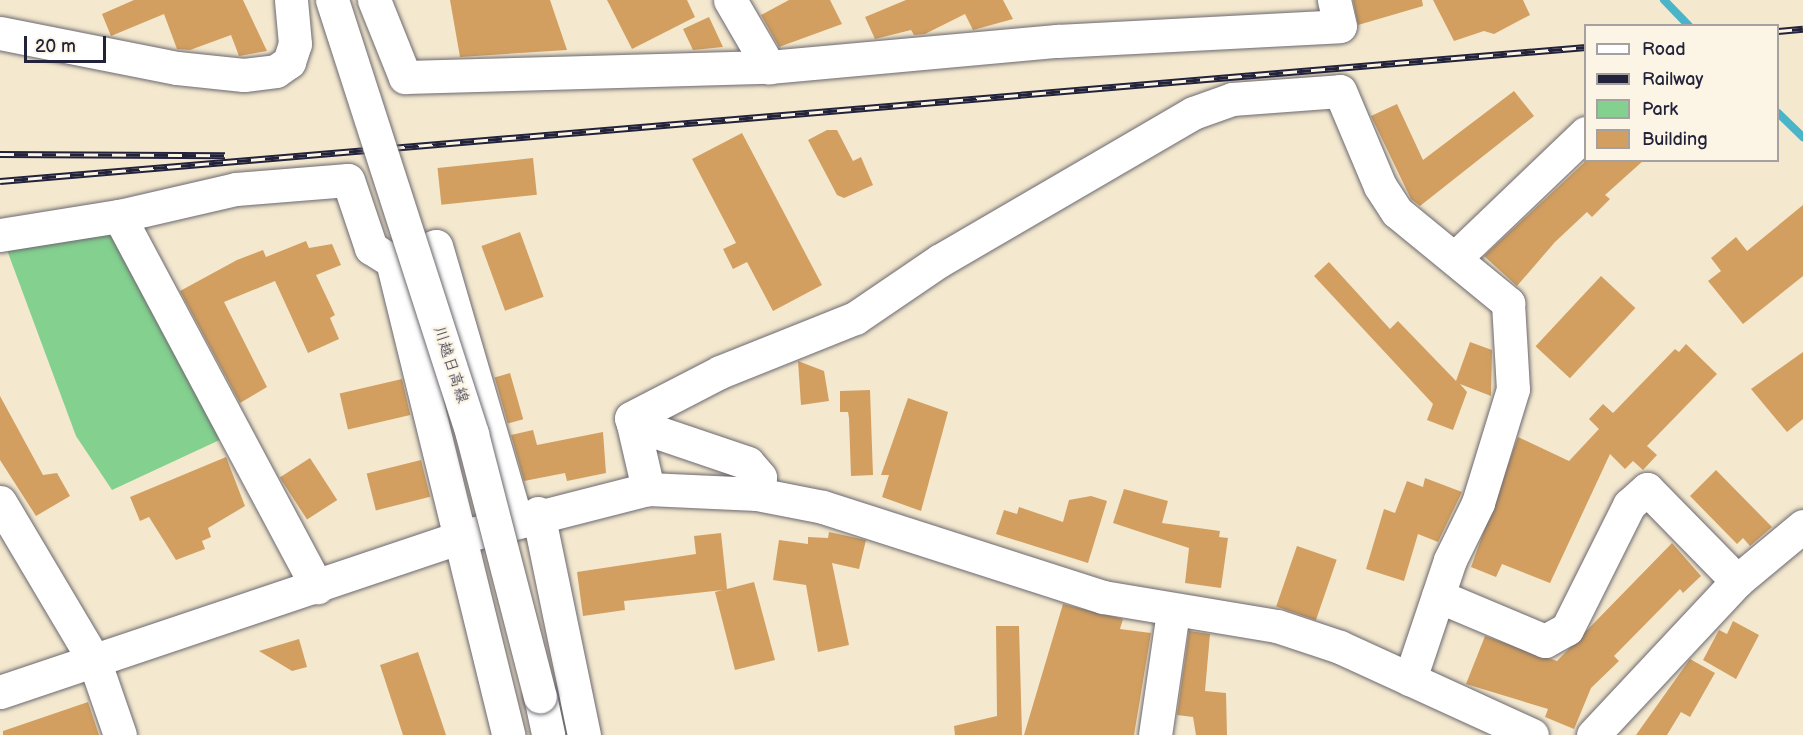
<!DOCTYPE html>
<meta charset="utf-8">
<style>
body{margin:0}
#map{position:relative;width:1803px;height:735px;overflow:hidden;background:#f4e9cf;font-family:"Balsamiq Sans","Klee One",sans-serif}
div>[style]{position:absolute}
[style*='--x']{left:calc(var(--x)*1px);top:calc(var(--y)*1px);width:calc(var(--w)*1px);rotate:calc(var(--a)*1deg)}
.green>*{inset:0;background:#83d08f}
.stream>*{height:8px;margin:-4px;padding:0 4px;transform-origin:4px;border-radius:4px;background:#4ab4c8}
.building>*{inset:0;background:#d29f60;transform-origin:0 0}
.roads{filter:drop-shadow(0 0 2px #6c686f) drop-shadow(0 0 2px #6c686f)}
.minor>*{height:33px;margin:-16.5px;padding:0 16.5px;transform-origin:16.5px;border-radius:16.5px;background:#fff}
.major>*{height:33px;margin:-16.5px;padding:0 16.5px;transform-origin:16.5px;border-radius:16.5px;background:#fff}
.rail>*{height:7px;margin-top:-3.5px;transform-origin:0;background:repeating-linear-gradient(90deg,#fcf5e5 0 14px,#22223b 0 28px);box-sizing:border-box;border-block:2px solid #22223b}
.bridges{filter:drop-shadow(0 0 2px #6c686f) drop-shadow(0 0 2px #6c686f)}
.major-bridge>*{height:33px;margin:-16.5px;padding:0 16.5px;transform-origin:16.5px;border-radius:16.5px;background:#fff}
span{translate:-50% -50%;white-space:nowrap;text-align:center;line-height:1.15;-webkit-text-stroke:5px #fcf5e5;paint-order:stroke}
.street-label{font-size:16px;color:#22223b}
.legend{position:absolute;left:1584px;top:24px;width:195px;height:138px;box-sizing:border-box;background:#fcf5e5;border:2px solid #a5a1a1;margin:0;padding:8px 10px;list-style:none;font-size:18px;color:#22223b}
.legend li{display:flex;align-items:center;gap:12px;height:30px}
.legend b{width:30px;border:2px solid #a5a1a1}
.scale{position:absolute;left:24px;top:36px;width:82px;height:27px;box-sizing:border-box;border:3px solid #22223b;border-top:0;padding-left:8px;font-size:18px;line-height:21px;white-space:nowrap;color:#22223b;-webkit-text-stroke:4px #fcf5e5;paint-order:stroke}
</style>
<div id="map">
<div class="green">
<i style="clip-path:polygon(103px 232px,117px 238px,226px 437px,112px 490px,76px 436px,7px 250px)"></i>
</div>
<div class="stream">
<i style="--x:1664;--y:0;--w:36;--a:46"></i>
<i style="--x:1778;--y:113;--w:35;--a:44"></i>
</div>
<div class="building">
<i style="clip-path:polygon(134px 0,243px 0,267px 51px,239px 56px,231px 35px,190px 50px,177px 49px,164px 14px,111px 36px,102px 14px)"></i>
<i style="clip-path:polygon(450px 0,550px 0,567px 50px,460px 57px)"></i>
<i style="clip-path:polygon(607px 0,687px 0,695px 17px,632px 49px)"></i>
<i style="clip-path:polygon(789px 0,830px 0,842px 24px,779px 47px,761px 15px)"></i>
<i style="clip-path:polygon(906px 0,1003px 0,1013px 19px,973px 30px,965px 14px,925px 34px,914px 35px,911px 30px,875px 39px,865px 17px)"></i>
<i style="clip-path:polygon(1353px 0,1422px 0,1423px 6px,1358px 25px)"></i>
<i style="clip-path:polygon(1433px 0,1523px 0,1530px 15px,1494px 34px,1484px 31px,1454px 41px)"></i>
<i style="clip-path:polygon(709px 17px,723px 47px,693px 50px,683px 29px)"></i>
<i style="clip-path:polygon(1514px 91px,1534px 116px,1420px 206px,1411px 199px,1371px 116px,1397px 104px,1423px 160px)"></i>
<i style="clip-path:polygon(827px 130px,837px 130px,853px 161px,861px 157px,873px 185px,844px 198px,837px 195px,808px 140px)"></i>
<i style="clip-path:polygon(742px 133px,822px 285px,773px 311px,747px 262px,733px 269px,723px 249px,736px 243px,692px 159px)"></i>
<i style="left:533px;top:158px;width:37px;height:96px;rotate:84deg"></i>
<i style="clip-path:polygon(1587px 160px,1644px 160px,1605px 195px,1610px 199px,1592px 217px,1587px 212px,1555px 242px,1517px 286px,1484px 256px)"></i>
<i style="clip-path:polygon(1803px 205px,1803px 276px,1743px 324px,1708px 281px,1721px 271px,1711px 258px,1736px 237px,1747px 251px)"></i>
<i style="left:520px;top:232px;width:69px;height:41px;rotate:70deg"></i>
<i style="clip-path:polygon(306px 241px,309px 248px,332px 244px,341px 265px,316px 275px,335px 315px,330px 318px,339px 339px,308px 353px,275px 281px,224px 302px,267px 387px,240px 403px,180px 291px,237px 260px,263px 250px,266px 257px)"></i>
<i style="clip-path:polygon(1329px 262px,1390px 329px,1398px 321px,1456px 381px,1470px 342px,1492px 350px,1491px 396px,1460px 384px,1467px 392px,1453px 430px,1427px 420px,1433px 404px,1314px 276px)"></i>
<i style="left:1601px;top:276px;width:47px;height:96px;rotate:43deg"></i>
<i style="clip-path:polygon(1686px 344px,1717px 374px,1647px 446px,1657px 455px,1643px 470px,1633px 461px,1625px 469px,1610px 454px,1550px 583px,1502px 564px,1496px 577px,1471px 567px,1518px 437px,1569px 461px,1599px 429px,1589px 419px,1603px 404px,1613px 413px,1675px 349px,1679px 352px)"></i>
<i style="clip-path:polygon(1803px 352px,1803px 419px,1787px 432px,1751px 389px)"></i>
<i style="clip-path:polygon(798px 361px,824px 371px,829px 401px,801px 405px)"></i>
<i style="left:510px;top:373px;width:48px;height:16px;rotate:74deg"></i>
<i style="left:402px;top:379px;width:37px;height:64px;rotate:77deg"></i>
<i style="clip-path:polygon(870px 390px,873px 475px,851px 476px,849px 418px,848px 412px,840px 412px,840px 391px)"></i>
<i style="clip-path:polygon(0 396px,43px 475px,57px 473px,70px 496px,36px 516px,0 460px)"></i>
<i style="clip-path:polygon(908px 398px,948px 412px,921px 511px,882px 497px,889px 475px,881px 475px)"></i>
<i style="clip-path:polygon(533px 430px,537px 445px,603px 432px,606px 473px,567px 481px,565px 473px,524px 481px,511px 435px)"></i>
<i style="clip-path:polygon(226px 457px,245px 506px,208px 528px,211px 537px,202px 541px,205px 549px,176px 560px,149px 517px,140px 521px,130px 497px)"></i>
<i style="left:310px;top:458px;width:50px;height:36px;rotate:57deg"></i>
<i style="left:421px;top:460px;width:38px;height:56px;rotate:76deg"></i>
<i style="clip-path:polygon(1716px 470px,1772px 527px,1750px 546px,1743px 538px,1737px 544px,1690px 496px)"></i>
<i style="clip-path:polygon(1425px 478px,1462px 492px,1438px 542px,1418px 534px,1404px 581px,1366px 569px,1384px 509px,1395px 513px,1407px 481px,1423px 487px)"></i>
<i style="clip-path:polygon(1124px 489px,1168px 501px,1162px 523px,1220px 531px,1219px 537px,1228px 538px,1221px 588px,1185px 583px,1189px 548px,1113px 523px)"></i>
<i style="clip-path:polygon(1091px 496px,1107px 501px,1088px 563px,996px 534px,1004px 510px,1017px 514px,1019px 507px,1063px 522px,1069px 500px)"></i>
<i style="clip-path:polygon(829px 532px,866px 540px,859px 569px,832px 563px,849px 645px,818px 652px,806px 585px,773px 580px,779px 540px,808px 544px,808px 537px,828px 538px)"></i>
<i style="clip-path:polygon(721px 533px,727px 589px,754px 582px,775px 660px,735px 670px,715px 592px,723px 590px,624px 601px,625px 610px,583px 616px,577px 572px,696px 554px,694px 536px)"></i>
<i style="clip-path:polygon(1672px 543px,1701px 576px,1683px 593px,1680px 589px,1614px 656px,1619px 661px,1591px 688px,1574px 729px,1545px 717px,1548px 709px,1466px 684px,1485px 636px,1557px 661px)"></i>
<i style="left:1297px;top:546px;width:42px;height:64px;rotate:19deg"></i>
<i style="clip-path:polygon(1063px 604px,1123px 619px,1120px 629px,1151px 633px,1134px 735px,1024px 735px)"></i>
<i style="clip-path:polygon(1733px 621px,1759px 635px,1736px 679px,1703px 660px,1719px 630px,1727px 634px)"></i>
<i style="clip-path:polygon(996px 626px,1019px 626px,1022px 735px,955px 735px,954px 726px,997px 716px)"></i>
<i style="clip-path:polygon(1189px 631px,1210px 634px,1205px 691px,1226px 693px,1227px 735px,1196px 735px,1193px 717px,1177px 715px)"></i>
<i style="clip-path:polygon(299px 639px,307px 667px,292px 671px,259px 651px)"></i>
<i style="clip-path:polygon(418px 652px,446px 735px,403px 735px,380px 665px)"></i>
<i style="clip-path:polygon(1690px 659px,1715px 673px,1690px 717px,1681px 712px,1667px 735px,1636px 735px)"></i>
<i style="clip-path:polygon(88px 702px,99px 735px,3px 735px,3px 731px)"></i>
</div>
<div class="roads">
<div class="minor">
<i style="--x:374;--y:0;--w:83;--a:68.1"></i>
<i style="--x:405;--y:77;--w:364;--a:-1.6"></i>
<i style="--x:769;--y:67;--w:289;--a:-5.2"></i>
<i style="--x:1057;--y:41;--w:283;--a:-3"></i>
<i style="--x:1340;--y:26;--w:27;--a:-103"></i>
<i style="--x:730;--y:0;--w:78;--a:59.8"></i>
<i style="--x:0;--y:33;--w:180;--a:11.2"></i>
<i style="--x:177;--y:68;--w:67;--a:6"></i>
<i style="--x:244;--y:75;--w:32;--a:-7"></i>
<i style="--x:276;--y:71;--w:16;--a:-35"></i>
<i style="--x:289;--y:62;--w:19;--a:-72"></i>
<i style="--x:295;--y:44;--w:44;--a:-95.2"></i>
<i style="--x:119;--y:216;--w:120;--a:-13"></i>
<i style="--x:236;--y:189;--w:112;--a:-4.6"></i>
<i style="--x:348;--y:180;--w:72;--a:71.3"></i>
<i style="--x:371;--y:248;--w:25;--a:32"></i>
<i style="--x:392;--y:261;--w:488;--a:76.2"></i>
<i style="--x:0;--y:235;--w:121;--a:-9.1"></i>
<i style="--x:119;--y:216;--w:421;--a:61.9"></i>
<i style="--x:1455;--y:258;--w:181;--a:-43.7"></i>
<i style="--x:392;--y:261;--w:46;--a:-18.8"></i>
<i style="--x:436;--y:246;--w:285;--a:73.7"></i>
<i style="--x:633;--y:424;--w:67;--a:77"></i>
<i style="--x:757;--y:494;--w:17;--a:-80"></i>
<i style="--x:760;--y:477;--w:18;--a:-131"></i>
<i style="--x:748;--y:463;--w:121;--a:-161.3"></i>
<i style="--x:633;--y:424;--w:6;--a:-108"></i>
<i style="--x:631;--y:418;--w:100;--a:-27.3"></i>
<i style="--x:720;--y:372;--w:145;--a:-21.8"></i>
<i style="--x:855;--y:318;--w:102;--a:-34.2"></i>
<i style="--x:939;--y:261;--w:294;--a:-30.2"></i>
<i style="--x:1193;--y:113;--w:41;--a:-19.7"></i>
<i style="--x:1232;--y:99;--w:108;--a:-4.2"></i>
<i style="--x:1340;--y:91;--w:103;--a:67.2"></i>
<i style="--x:1380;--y:186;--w:31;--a:57"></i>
<i style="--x:1397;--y:212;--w:144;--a:39.3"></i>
<i style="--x:1508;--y:303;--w:86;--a:86.7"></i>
<i style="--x:1513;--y:389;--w:119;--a:107.1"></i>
<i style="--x:1478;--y:503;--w:64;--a:116.2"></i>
<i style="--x:1450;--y:560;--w:126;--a:108.6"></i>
<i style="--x:0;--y:502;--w:184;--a:59.3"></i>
<i style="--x:94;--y:660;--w:79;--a:70.9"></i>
<i style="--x:538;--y:513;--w:227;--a:78.3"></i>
<i style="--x:1438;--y:596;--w:116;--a:22.8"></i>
<i style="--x:1545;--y:641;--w:25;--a:-29"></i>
<i style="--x:1567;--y:629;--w:139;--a:-63.4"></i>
<i style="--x:1629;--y:505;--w:24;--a:-42"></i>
<i style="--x:1647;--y:489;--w:129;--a:45.6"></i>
<i style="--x:0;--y:692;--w:485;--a:-18.6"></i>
<i style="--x:460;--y:537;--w:194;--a:-14.3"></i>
<i style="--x:648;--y:489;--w:109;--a:2.6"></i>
<i style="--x:757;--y:494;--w:67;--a:11.1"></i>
<i style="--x:823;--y:507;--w:294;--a:17.8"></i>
<i style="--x:1103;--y:597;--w:176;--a:9.5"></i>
<i style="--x:1277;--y:626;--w:66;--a:18.4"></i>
<i style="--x:1340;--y:647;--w:211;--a:24.6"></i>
<i style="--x:1155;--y:735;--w:124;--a:-81.7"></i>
<i style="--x:1593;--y:735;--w:211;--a:-46.9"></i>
<i style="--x:1737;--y:581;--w:86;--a:-39.8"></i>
</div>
<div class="major">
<i style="--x:540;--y:696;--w:40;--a:78"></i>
</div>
</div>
<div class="rail">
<i style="--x:1778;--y:31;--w:25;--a:-5"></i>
<i style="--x:0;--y:154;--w:225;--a:0.3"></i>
<i style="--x:0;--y:181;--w:1592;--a:-4.83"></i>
</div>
<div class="bridges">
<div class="major-bridge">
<i style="--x:332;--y:0;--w:456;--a:72.1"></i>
<i style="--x:472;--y:434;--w:271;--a:75.5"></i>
</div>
</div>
<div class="street-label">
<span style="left:450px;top:365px;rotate:72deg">川越日高線</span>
</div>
<ul class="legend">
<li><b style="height:8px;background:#fff"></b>Road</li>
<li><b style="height:8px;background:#22223b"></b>Railway</li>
<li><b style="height:16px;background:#83d08f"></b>Park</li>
<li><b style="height:16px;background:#d29f60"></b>Building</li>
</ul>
<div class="scale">20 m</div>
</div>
